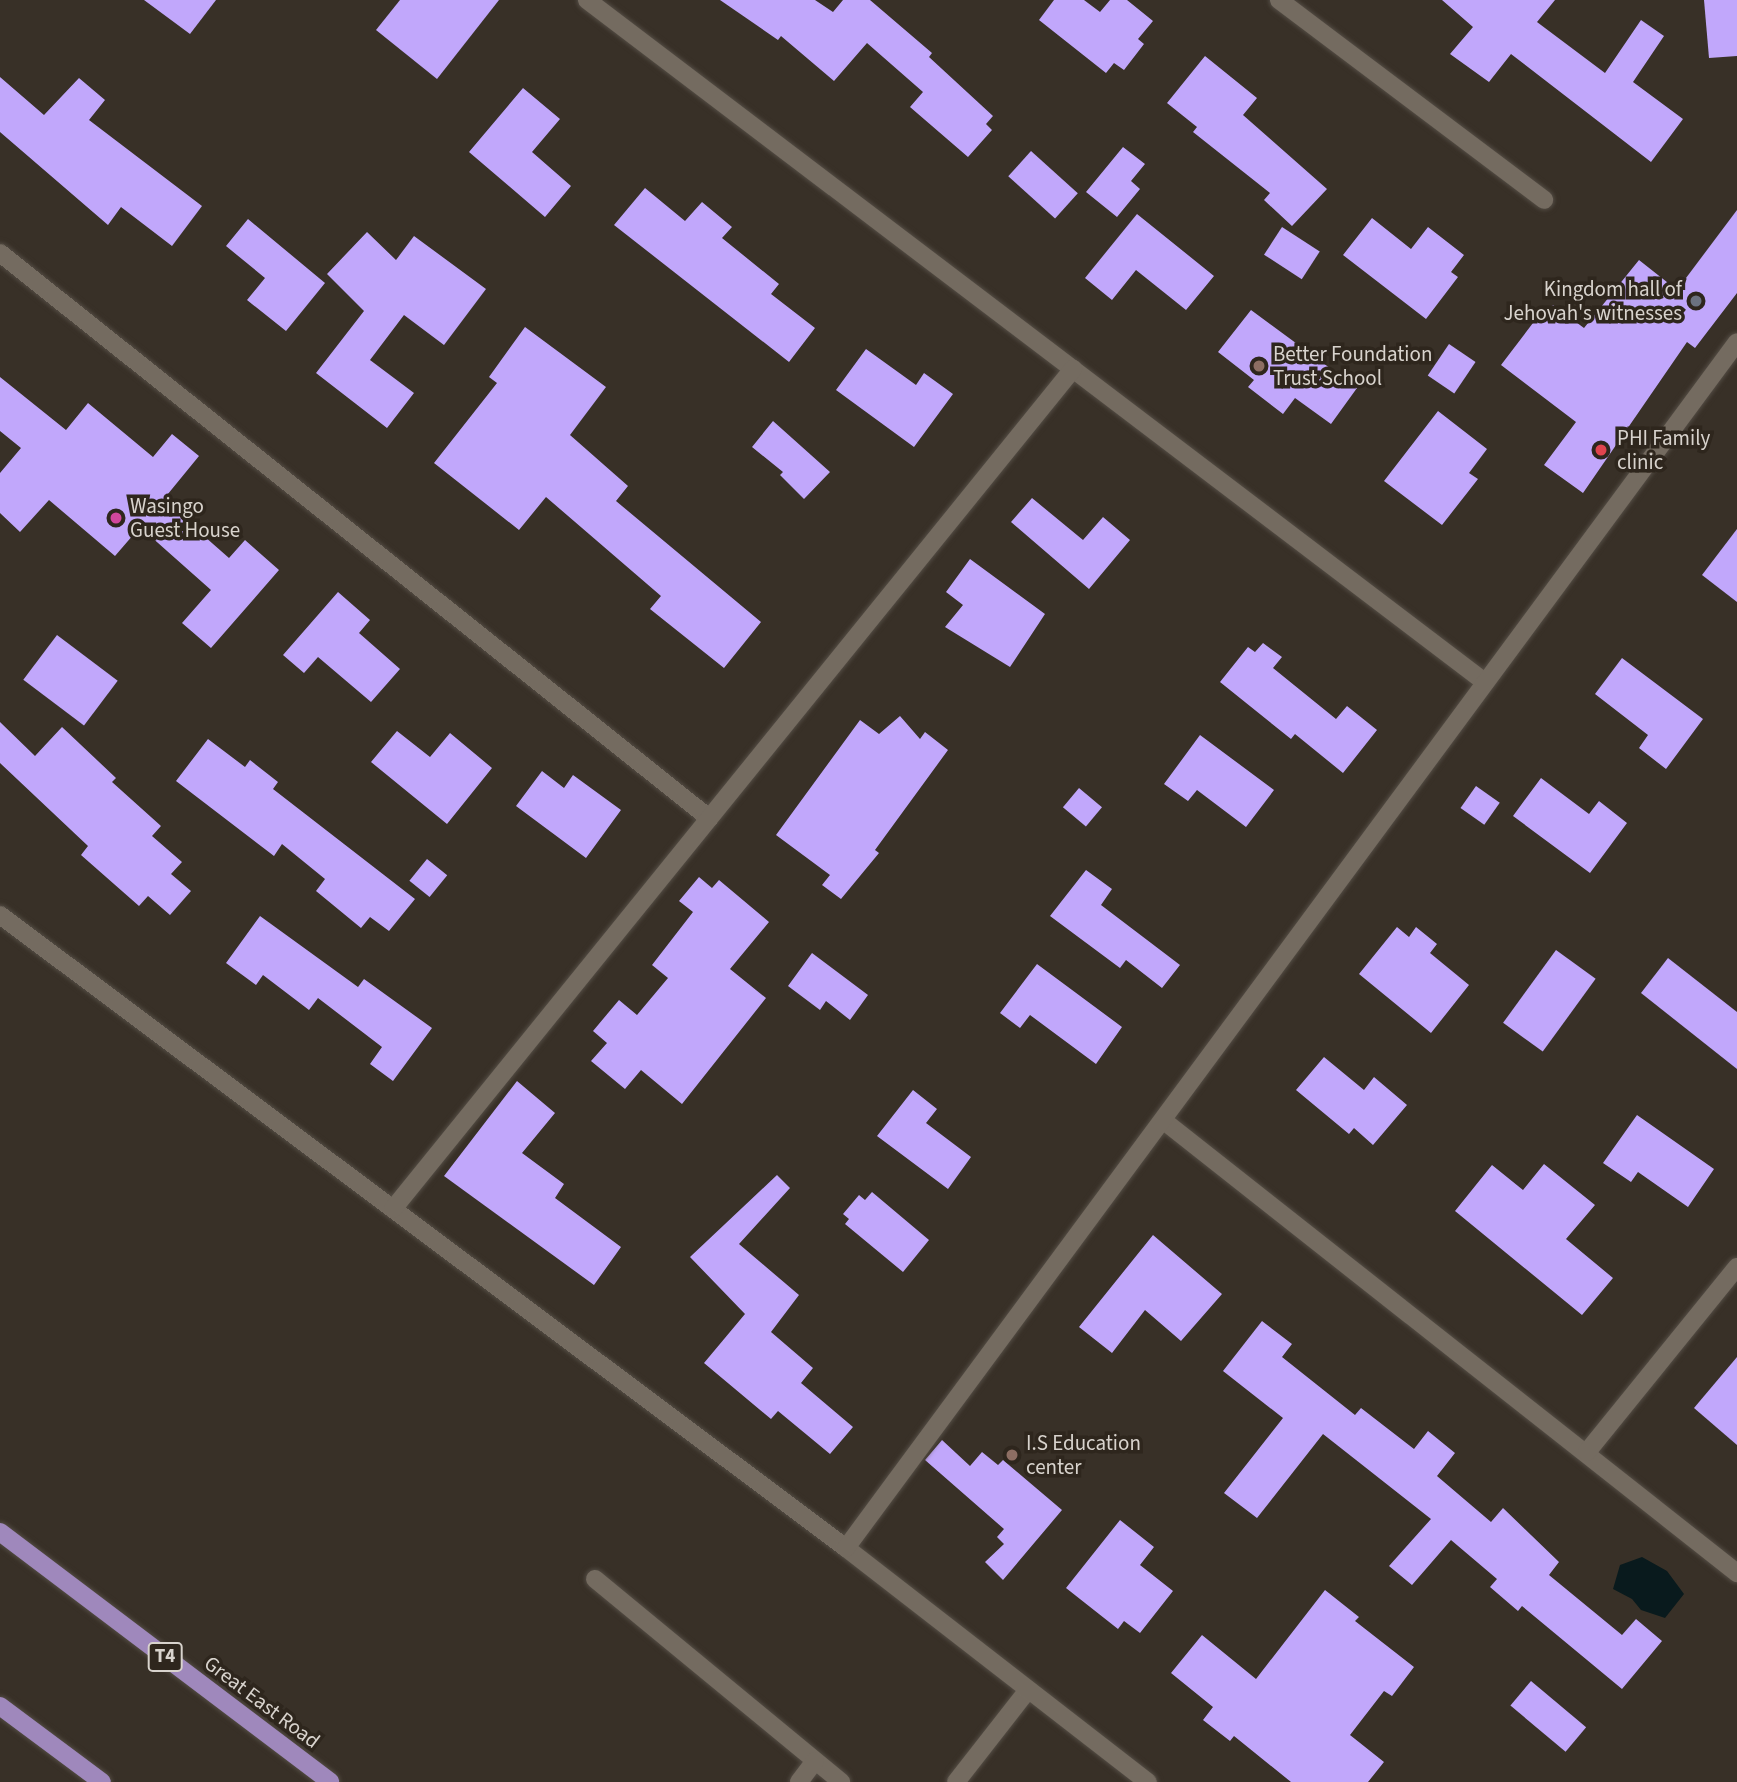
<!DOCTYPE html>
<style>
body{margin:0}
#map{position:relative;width:1737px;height:1782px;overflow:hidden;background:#383027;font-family:"Source Sans 3",sans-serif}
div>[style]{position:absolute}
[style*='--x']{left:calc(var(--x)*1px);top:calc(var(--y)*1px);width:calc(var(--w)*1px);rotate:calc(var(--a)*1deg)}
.water>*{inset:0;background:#091a1d}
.building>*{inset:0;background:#c1a7fb;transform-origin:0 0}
.roads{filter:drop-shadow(0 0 2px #534c44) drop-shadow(0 0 2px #534c44)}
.lane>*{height:18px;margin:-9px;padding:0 9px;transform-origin:9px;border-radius:9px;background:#746b60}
.street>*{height:18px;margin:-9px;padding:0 9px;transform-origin:9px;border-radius:9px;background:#746b60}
.primary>*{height:18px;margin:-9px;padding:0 9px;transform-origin:9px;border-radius:9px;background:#9f88bc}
.dots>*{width:19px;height:19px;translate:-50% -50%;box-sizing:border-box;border:4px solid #2e261d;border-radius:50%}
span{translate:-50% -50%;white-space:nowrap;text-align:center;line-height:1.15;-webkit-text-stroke:7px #2e261d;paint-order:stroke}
.shield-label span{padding:2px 5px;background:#2e261d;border:2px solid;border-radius:5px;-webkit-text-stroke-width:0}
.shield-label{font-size:19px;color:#d8d3cd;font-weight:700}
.poi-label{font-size:21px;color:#d8d3cd}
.right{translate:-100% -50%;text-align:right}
.left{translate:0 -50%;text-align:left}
.street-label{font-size:21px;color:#d8d3cd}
</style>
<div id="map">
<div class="water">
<i style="clip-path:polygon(1642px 1557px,1667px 1571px,1684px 1594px,1665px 1618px,1641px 1610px,1632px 1599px,1613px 1589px,1620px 1565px)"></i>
</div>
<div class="building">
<i style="clip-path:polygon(144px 0,216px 0,190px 34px)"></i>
<i style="clip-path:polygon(400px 0,499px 0,437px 79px,376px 30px)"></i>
<i style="clip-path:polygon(720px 0,815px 0,833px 12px,843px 0,870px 0,932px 53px,929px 57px,993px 116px,986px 124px,992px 130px,968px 157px,910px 107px,923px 92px,867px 43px,834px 81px,781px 36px,778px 40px)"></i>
<i style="clip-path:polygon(1054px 0,1084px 0,1100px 12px,1110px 0,1127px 0,1153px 21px,1138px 39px,1144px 44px,1124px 70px,1114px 63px,1106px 73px,1039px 20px)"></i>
<i style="clip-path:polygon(1442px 0,1555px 0,1537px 22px,1605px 73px,1641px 20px,1664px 36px,1633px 82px,1683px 119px,1651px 162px,1511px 54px,1489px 82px,1450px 54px,1473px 27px)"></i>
<i style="clip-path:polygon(1704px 0,1737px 0,1737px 56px,1709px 58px)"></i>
<i style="clip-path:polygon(1205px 56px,1257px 98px,1243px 115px,1327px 189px,1292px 226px,1264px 200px,1270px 193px,1193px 132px,1197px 127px,1167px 103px)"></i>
<i style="clip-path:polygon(0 77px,44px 115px,79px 78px,105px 100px,89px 120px,202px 206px,172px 246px,121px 207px,108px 225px,0 132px)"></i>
<i style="clip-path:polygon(523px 88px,560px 119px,532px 152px,571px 186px,545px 217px,469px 152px)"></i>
<i style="clip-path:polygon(1123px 147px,1145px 164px,1131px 181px,1140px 189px,1117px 217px,1086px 192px)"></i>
<i style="left:1031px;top:151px;width:63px;height:34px;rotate:42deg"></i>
<i style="clip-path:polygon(645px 188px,685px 221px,702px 202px,732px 227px,722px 238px,779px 284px,771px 294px,815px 328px,789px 362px,614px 225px)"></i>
<i style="clip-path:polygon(1737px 210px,1737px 293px,1695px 348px,1687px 342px,1583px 493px,1544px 465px,1576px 422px,1501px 365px,1536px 319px,1540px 322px,1553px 305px,1584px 328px,1639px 260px,1677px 290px)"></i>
<i style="clip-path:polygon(1137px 214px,1214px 276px,1186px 310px,1136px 270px,1112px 300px,1085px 278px)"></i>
<i style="clip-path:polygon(1372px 218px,1411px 249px,1428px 227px,1464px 255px,1451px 272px,1458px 277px,1426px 319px,1343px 255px)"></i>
<i style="clip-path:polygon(248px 219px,325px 283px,286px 331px,247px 300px,265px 278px,226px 246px)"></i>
<i style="left:1282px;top:227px;width:45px;height:33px;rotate:33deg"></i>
<i style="clip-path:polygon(367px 232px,396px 260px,414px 236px,486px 289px,444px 345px,404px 315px,370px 360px,414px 393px,387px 428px,316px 373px,364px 311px,327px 274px)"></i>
<i style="clip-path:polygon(1251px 310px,1357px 388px,1331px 424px,1295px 398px,1283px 414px,1248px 387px,1254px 380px,1218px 352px)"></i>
<i style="clip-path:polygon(525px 327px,606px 387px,570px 435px,628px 486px,616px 501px,761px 622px,724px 668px,650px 609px,661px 596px,546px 497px,519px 530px,434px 463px,497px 383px,489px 377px)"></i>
<i style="left:1449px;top:344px;width:32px;height:38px;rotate:34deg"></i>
<i style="clip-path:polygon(866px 349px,916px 385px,924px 373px,953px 394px,914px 447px,836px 390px)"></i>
<i style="clip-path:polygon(0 377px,66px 430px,88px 403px,153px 457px,172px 434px,199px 456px,163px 500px,229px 558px,245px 540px,279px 570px,211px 648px,182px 623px,211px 590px,140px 527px,115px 556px,49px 500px,20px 532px,0 513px,0 473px,21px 448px,0 431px)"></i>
<i style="clip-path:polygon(1438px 411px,1487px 449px,1469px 473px,1478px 479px,1442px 525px,1384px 481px)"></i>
<i style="clip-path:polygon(773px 421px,830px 472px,804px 499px,780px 475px,783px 472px,752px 447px)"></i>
<i style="clip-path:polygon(1032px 498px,1083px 540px,1103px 517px,1130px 540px,1089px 589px,1011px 522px)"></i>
<i style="clip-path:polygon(1737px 529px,1737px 602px,1702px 575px)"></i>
<i style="clip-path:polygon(970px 559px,1045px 614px,1010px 667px,945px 627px,963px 605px,946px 592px)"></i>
<i style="clip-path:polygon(338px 592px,370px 620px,359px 633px,400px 669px,371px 702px,318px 657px,304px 673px,283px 655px)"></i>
<i style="left:57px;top:635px;width:76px;height:56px;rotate:37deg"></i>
<i style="clip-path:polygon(1263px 643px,1282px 657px,1273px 668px,1336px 719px,1347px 706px,1377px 730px,1343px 773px,1295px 734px,1291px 739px,1220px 682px,1248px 647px,1255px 652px)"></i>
<i style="clip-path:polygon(1622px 658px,1703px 719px,1666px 769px,1639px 748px,1648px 735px,1595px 694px)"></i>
<i style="clip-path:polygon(900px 716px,920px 739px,925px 732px,948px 750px,875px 850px,879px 853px,841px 899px,822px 885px,830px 875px,776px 835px,860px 720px,879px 734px)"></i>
<i style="clip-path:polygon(0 722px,35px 756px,62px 727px,116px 778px,112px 782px,161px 826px,152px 836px,182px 862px,171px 874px,191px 891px,170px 915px,148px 896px,139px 906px,81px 855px,88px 846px,0 763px)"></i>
<i style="clip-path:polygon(397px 731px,430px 757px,450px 733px,492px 768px,447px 824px,371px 762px)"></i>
<i style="clip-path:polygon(1200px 735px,1274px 790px,1246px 827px,1197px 790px,1188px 801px,1164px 784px)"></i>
<i style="clip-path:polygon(208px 739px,245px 767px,250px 760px,278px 782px,273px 789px,415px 899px,389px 931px,370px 917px,361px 928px,316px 891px,325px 879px,282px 844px,274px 856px,176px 781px)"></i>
<i style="clip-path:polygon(542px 771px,564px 788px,573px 775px,621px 810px,586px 858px,516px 806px)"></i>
<i style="clip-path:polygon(1541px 778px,1589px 814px,1599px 801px,1627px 823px,1590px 873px,1513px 816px)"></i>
<i style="left:1476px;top:786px;width:29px;height:27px;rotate:35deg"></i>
<i style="left:1079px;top:788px;width:30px;height:25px;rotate:40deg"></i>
<i style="left:427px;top:859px;width:26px;height:28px;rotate:39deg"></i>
<i style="clip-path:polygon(1086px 870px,1112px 889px,1101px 905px,1180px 965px,1162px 988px,1126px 960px,1120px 968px,1050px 916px)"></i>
<i style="clip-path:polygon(699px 877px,712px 888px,719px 880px,769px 922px,730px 969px,766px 998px,682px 1104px,641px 1070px,625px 1089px,591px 1061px,607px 1043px,593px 1031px,619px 1000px,637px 1015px,668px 978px,652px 965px,693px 912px,679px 901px)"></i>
<i style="clip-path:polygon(260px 916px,358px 987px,364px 979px,432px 1028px,393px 1081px,370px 1064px,382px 1047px,318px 998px,309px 1010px,263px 975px,256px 985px,226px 963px)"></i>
<i style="clip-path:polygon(1397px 927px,1409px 937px,1416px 927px,1437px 944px,1430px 953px,1469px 985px,1431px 1033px,1359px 974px)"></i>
<i style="left:1556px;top:950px;width:49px;height:90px;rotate:36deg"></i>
<i style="clip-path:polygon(812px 953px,868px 995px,850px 1020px,826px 1001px,820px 1010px,788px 986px)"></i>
<i style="clip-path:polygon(1668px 958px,1737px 1012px,1737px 1069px,1641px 993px)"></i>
<i style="clip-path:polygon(1037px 964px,1122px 1027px,1096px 1064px,1030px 1015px,1020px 1028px,1000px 1013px)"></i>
<i style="clip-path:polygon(1324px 1057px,1364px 1090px,1374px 1077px,1407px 1105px,1373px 1145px,1354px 1128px,1349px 1134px,1296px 1090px)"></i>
<i style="clip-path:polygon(517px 1081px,555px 1113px,522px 1153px,564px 1184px,555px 1198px,621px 1247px,594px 1285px,444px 1176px)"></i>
<i style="clip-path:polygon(913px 1090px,937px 1109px,926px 1123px,971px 1157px,948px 1189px,877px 1136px)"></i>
<i style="clip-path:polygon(1637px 1115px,1714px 1169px,1688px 1207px,1638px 1172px,1631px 1182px,1603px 1163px)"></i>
<i style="clip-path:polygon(1544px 1164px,1595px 1205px,1566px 1239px,1613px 1278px,1582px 1315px,1455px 1211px,1492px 1165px,1523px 1190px)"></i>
<i style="clip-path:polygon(777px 1175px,790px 1188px,739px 1244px,799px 1295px,771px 1332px,813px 1368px,801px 1383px,853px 1427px,830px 1454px,778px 1411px,771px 1419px,704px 1363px,745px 1314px,690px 1257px)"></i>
<i style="clip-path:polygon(872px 1192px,929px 1240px,903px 1272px,845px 1224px,849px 1219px,843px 1214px,859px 1195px,865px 1200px)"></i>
<i style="clip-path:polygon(1153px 1235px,1222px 1294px,1181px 1341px,1145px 1310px,1112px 1353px,1079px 1327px)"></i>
<i style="clip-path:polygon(1262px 1321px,1292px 1344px,1282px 1357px,1355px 1415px,1361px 1408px,1414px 1449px,1428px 1431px,1455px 1453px,1437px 1476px,1491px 1522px,1503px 1508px,1559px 1562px,1549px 1575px,1622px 1635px,1636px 1619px,1662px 1641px,1622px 1689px,1522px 1606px,1518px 1611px,1490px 1587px,1497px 1579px,1451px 1540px,1412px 1585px,1389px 1566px,1431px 1519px,1323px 1434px,1257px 1518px,1224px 1493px,1283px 1418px,1223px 1371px)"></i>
<i style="clip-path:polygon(1737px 1357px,1737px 1445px,1694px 1408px)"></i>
<i style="clip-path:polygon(942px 1440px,970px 1466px,982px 1452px,998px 1465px,1003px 1460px,1062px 1510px,1003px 1580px,985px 1562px,1004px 1544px,997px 1537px,1004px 1529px,925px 1460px)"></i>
<i style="clip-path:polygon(1120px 1520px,1154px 1547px,1140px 1565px,1173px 1591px,1140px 1633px,1124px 1621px,1118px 1629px,1066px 1588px)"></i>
<i style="clip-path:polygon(1325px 1590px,1359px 1617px,1355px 1621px,1414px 1667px,1392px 1696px,1384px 1691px,1350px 1735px,1384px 1762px,1368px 1782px,1291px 1782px,1234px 1736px,1230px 1741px,1203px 1720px,1213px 1707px,1171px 1673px,1202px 1635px,1256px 1679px)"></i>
<i style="left:1531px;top:1681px;width:72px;height:32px;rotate:40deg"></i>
</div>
<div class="roads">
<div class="lane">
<i style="--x:595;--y:1579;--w:319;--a:39.5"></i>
<i style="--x:799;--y:1782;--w:26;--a:-53"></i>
<i style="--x:956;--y:1782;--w:117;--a:-52"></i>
</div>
<div class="street">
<i style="--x:587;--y:0;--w:1128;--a:37.22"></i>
<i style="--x:1279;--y:0;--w:332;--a:37"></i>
<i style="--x:0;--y:253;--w:907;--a:38.55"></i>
<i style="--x:0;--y:915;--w:1057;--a:36.8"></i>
<i style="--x:846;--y:1548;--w:382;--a:37.8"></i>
<i style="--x:1164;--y:1121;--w:730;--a:38.27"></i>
<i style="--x:393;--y:1209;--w:1081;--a:-51.01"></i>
<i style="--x:1587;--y:1452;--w:238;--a:-51"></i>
<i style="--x:846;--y:1548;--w:1499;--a:-53.54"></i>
</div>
<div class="primary">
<i style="--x:0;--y:1532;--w:414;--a:37.1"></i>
<i style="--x:0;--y:1706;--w:127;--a:36.7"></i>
</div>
</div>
<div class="dots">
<i style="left:1696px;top:301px;background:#6b7280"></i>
<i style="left:1259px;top:366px;background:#8d6e63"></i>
<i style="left:1601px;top:450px;background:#e0444e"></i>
<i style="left:116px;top:518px;background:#d1479c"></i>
<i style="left:1012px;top:1455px;background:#8d6e63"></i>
</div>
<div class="shield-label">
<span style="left:165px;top:1657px">T4</span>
</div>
<div class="poi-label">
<span class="right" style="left:1682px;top:301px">Kingdom hall of<br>Jehovah's witnesses</span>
<span class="left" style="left:1273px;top:366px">Better Foundation<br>Trust School</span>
<span class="left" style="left:1617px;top:450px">PHI Family<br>clinic</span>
<span class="left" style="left:130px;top:518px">Wasingo<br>Guest House</span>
<span class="left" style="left:1026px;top:1455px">I.S Education<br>center</span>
</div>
<div class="street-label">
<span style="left:262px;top:1702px;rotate:37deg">Great East Road</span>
</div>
</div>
